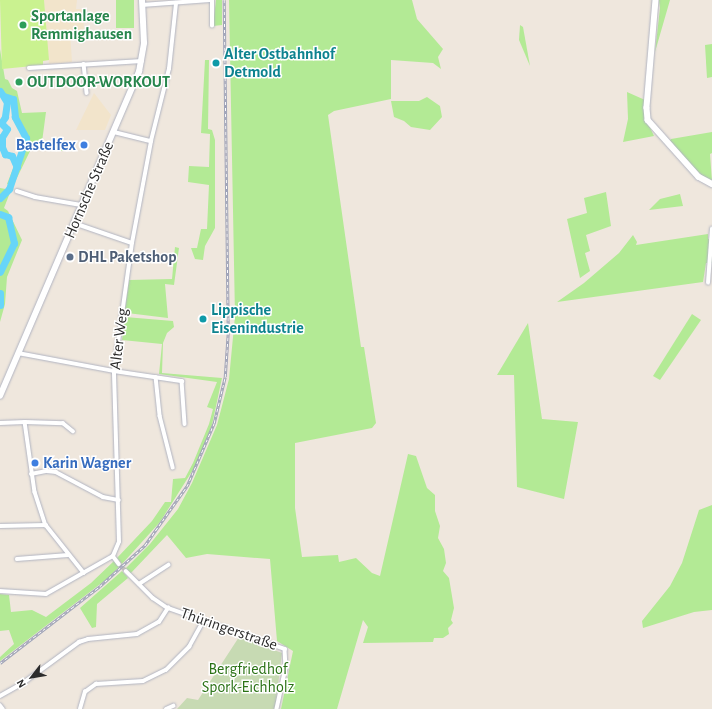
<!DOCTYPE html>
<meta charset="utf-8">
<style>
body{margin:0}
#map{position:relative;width:712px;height:709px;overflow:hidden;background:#efe7dd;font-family:"Alegreya Sans",sans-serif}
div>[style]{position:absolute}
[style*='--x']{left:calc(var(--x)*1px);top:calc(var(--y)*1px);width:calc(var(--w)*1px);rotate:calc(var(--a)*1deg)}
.education>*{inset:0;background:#f2e4cb}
.green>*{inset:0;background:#b3ea95;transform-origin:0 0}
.cemetery>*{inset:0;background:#c7dab3}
.pitch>*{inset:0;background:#caf290}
.river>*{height:7px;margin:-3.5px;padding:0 3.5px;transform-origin:3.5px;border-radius:3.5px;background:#67d5f9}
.street-tunnel>*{height:3.5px;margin-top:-1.75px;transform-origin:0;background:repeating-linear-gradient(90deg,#c8c2ba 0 3.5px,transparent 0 5.5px)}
.roads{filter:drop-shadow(0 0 1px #b1b4c1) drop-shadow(0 0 1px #b1b4c1)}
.street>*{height:3.5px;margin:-1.75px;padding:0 1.75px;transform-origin:1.75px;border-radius:1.75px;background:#fff}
.secondary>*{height:5.5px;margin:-2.75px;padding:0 2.75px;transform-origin:2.75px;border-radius:2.75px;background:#fff}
.rail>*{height:2.5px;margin-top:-1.25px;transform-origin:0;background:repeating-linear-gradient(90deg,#fff 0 3px,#9fa3b8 0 6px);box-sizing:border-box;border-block:1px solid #9fa3b8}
.dots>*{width:11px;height:11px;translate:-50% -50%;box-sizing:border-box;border:2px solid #fff;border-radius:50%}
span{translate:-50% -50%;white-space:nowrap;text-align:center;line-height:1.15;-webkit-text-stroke:3px #fff;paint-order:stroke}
.leisure-label{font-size:16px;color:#27864d;font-weight:700}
.left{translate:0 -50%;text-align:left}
.culture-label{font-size:16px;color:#0d838f;font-weight:700}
.shop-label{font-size:16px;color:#366cbe;font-weight:700}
.right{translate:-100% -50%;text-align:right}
.street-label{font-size:16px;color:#2c2c2c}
.service-label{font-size:16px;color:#4e5e75;font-weight:700}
.park-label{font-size:16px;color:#297114}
.north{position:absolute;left:12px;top:657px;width:40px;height:40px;-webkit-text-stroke:3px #fff;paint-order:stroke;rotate:239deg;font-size:11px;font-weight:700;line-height:16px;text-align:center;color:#2c2c2c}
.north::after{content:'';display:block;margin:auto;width:14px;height:18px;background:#2c2c2c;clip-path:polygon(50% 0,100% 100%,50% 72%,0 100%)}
</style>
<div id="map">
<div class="education">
<i style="clip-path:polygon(44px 0,77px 0,76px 9px,83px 9px,84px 31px,70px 32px,72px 62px,49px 64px)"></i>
<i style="clip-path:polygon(94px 93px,111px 115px,105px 130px,76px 130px)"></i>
</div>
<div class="green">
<i style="left:116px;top:0;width:18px;height:28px"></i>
<i style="clip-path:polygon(216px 0,222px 0,222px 25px,213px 26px)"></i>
<i style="clip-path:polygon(229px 0,412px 0,417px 19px,443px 49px,438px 57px,441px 69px,433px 63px,391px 60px,391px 99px,334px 111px,328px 115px,361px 347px,364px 347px,376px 423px,372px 428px,295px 443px,295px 508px,302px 557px,338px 555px,339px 562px,356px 558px,372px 573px,380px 576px,408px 454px,416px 456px,427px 488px,435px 495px,435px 511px,440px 526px,438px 538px,444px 549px,446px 563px,443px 571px,449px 578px,454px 608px,451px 620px,453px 623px,448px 628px,449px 634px,443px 638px,434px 638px,433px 642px,363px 643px,368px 627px,363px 620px,337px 709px,281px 709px,293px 651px,277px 641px,270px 559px,207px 554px,186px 558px,167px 535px,130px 574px,126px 568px,150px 544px,178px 509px,192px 483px,217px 425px,229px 379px,235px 316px)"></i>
<i style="clip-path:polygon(659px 0,670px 0,655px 52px,660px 8px)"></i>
<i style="clip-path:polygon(520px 25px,523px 27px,530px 66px,519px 40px)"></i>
<i style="clip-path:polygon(712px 44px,712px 77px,707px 78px,705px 45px)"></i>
<i style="clip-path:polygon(0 49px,5px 79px,8px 80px,12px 88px,17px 91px,22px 113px,46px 112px,42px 142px,67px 142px,64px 151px,31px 149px,13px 186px,7px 184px,24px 140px,15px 114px,13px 99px,0 96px)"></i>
<i style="clip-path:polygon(205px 60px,209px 60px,208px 129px,212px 130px,215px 140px,215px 228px,205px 246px,203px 260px,195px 259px,191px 248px,197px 248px,201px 229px,207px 229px,209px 185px,188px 182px,189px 166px,209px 167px,210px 134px,201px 133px)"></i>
<i style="clip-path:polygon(627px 92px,645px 100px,645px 117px,654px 136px,623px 142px,628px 119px)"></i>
<i style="clip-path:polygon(427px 97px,440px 106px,442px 117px,430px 130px,411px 127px,404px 121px,394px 117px,391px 101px,419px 101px)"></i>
<i style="clip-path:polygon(712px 132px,712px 153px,710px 154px,712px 181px,702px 176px,669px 142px,671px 139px)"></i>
<i style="clip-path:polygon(0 188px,11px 190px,4px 208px,8px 211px,22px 240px,7px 277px,5px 304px,0 322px)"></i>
<i style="clip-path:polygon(606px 192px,611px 226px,586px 235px,590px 251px,585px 253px,590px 271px,580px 278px,567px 219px,587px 213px,584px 198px)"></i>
<i style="clip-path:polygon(680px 194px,683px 206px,649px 210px,660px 199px)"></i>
<i style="clip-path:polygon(708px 234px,708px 239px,712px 239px,712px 282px,712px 263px,706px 263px,703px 282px,557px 302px,584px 283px,619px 253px,633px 235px,637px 242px,636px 245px)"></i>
<i style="clip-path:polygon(175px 247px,179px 248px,174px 285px,165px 284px,168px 318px,127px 313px,125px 310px,129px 280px,172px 279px)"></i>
<i style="clip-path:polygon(692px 314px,701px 320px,660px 380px,653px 376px)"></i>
<i style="clip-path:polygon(125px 317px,173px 321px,174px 327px,167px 333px,163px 343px,162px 373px,222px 378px,212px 425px,196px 465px,160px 522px,122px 564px,117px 558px,152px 521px,165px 502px,171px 502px,173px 479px,185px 478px,193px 463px,209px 424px,213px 409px,207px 407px,217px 382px,159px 374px,162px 344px,122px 340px)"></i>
<i style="clip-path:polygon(528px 323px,542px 419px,578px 422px,564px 499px,517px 487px,514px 375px,497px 375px)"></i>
<i style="clip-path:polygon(712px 505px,712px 610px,694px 612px,643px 628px,642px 621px,670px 586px,682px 563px,699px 510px)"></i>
<i style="clip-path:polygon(114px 561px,119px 567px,108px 578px,0 661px,0 657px,14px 644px,9px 630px,0 631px,0 594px,9px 595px,11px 612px,32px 610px,46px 617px,91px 583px)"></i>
<i style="clip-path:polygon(122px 571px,128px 578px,97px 604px,96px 627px,92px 628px,80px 608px)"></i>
</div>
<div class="cemetery">
<i style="clip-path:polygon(239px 637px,282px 653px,275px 709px,177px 709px,187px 698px,198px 700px)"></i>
</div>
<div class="pitch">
<i style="clip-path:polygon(0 0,44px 0,49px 60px,43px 61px,43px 65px,2px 69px)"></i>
</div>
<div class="river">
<i style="--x:0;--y:91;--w:13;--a:58"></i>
<i style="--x:7;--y:102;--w:15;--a:98"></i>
<i style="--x:5;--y:117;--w:7;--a:124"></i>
<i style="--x:1;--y:123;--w:8;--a:45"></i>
<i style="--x:7;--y:129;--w:9;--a:122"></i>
<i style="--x:2;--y:137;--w:10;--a:90"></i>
<i style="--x:2;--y:147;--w:8;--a:67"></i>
<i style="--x:5;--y:154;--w:7;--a:16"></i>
<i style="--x:12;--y:156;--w:12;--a:66"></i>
<i style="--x:0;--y:198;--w:13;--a:-45"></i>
<i style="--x:9;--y:189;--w:54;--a:-71.6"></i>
<i style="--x:26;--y:138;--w:24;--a:-118"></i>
<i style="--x:15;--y:117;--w:18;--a:-96"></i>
<i style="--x:13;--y:99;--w:9;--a:-162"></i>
<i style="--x:0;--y:214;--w:9;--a:21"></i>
<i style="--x:8;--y:217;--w:27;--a:77"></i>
<i style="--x:14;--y:243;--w:32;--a:116"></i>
<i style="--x:0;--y:293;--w:12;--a:90"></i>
</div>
<div class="street-tunnel">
<i style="--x:119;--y:564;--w:10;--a:45"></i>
</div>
<div class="roads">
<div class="street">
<i style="--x:142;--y:5;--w:68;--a:-4.2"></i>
<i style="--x:212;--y:26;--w:26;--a:-90"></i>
<i style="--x:84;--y:64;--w:29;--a:84"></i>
<i style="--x:29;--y:68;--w:113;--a:-3.5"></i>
<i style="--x:114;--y:132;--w:38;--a:14"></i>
<i style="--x:17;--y:191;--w:19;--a:18"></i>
<i style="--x:35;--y:197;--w:48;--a:9.7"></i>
<i style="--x:74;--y:223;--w:61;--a:19"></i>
<i style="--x:708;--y:283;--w:54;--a:-85.8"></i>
<i style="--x:18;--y:353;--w:98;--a:10.6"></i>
<i style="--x:114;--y:371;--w:69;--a:8.4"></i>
<i style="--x:182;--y:381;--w:43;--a:86"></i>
<i style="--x:156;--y:377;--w:39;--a:84"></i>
<i style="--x:160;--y:416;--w:53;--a:75.7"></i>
<i style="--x:25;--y:422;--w:38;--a:2"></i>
<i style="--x:63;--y:423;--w:13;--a:39"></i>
<i style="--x:0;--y:423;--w:25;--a:-2"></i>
<i style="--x:25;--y:422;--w:71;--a:81.9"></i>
<i style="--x:35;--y:492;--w:35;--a:72"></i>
<i style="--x:46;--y:525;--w:61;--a:51.6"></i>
<i style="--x:31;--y:474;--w:16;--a:-11"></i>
<i style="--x:47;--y:471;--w:9;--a:6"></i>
<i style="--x:56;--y:472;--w:53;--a:28"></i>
<i style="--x:103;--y:497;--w:16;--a:11"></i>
<i style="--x:0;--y:526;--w:46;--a:-1.2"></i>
<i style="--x:113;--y:556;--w:10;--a:53"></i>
<i style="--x:17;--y:559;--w:51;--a:-4.5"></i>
<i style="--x:126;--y:571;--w:38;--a:45"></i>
<i style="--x:153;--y:598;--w:18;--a:34"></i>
<i style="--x:168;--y:608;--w:124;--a:19.3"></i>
<i style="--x:285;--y:649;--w:19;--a:87"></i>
<i style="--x:286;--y:668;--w:42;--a:102.4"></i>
<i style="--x:139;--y:584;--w:35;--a:-33"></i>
<i style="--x:0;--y:591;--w:46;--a:3.7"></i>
<i style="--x:46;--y:594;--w:77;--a:-29.6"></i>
<i style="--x:113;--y:556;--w:15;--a:-67"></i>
<i style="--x:119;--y:542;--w:171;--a:-91.7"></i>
<i style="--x:114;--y:371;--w:129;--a:-82"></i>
<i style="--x:132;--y:243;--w:104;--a:-79.4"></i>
<i style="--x:151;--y:141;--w:74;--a:-76"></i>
<i style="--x:169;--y:69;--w:66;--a:-83.9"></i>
<i style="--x:0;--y:696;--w:25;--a:-29"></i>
<i style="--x:22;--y:684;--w:71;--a:-36.4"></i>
<i style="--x:79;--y:642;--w:9;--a:-18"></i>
<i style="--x:88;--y:639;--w:49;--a:-5.8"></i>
<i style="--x:137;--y:634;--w:25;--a:-29"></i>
<i style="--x:159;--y:622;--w:17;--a:-57"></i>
<i style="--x:0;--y:705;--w:5;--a:53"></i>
<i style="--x:80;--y:709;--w:18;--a:-74"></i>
<i style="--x:85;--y:692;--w:14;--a:-36"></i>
<i style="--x:96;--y:684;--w:47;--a:-3.7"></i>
<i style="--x:143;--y:681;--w:25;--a:-26"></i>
<i style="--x:166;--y:670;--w:33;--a:-45"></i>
<i style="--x:189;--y:647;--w:29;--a:-61"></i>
<i style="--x:166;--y:709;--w:8;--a:-23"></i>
</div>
<div class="secondary">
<i style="--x:656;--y:0;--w:108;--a:94.8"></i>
<i style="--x:647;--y:108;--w:12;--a:85"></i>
<i style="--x:648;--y:120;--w:76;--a:48.2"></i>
<i style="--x:699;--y:177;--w:15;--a:28"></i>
<i style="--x:0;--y:396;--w:353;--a:-66.8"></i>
<i style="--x:139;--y:72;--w:29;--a:-80"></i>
<i style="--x:144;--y:43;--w:43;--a:-92.7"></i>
</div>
</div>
<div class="rail">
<i style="--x:0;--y:663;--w:126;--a:-37.6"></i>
<i style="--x:100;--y:586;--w:61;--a:-42.3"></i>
<i style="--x:145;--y:545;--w:72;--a:-54.6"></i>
<i style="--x:187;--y:486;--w:69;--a:-66.8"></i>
<i style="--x:214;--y:423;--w:47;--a:-76.6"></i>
<i style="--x:225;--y:377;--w:44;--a:-86.1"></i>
<i style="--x:228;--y:333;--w:333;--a:-90.7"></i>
</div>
<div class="dots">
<i style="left:23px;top:25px;background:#2e9e5b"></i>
<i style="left:216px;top:63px;background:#0f9aa8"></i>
<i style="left:19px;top:82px;background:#2e9e5b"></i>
<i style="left:84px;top:145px;background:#3f7fe0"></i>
<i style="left:70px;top:257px;background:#5c6f8a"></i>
<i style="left:203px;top:319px;background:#0f9aa8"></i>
<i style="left:35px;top:463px;background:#3f7fe0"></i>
</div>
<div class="leisure-label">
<span class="left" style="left:31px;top:25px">Sportanlage<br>Remmighausen</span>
<span class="left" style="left:27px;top:82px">OUTDOOR-WORKOUT</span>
</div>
<div class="culture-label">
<span class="left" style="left:224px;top:63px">Alter Ostbahnhof<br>Detmold</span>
<span class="left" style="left:211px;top:319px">Lippische<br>Eisenindustrie</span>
</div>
<div class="shop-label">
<span class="right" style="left:76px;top:145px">Bastelfex</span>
<span class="left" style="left:43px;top:463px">Karin Wagner</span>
</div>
<div class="street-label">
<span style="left:89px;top:190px;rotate:-67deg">Hornsche Straße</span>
<span style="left:119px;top:339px;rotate:-83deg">Alter Weg</span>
<span style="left:229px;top:629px;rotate:19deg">Thüringerstraße</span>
</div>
<div class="service-label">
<span class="left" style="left:78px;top:257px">DHL Paketshop</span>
</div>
<div class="park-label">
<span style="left:248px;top:678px">Bergfriedhof<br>Spork-Eichholz</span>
</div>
<div class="north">N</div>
</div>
